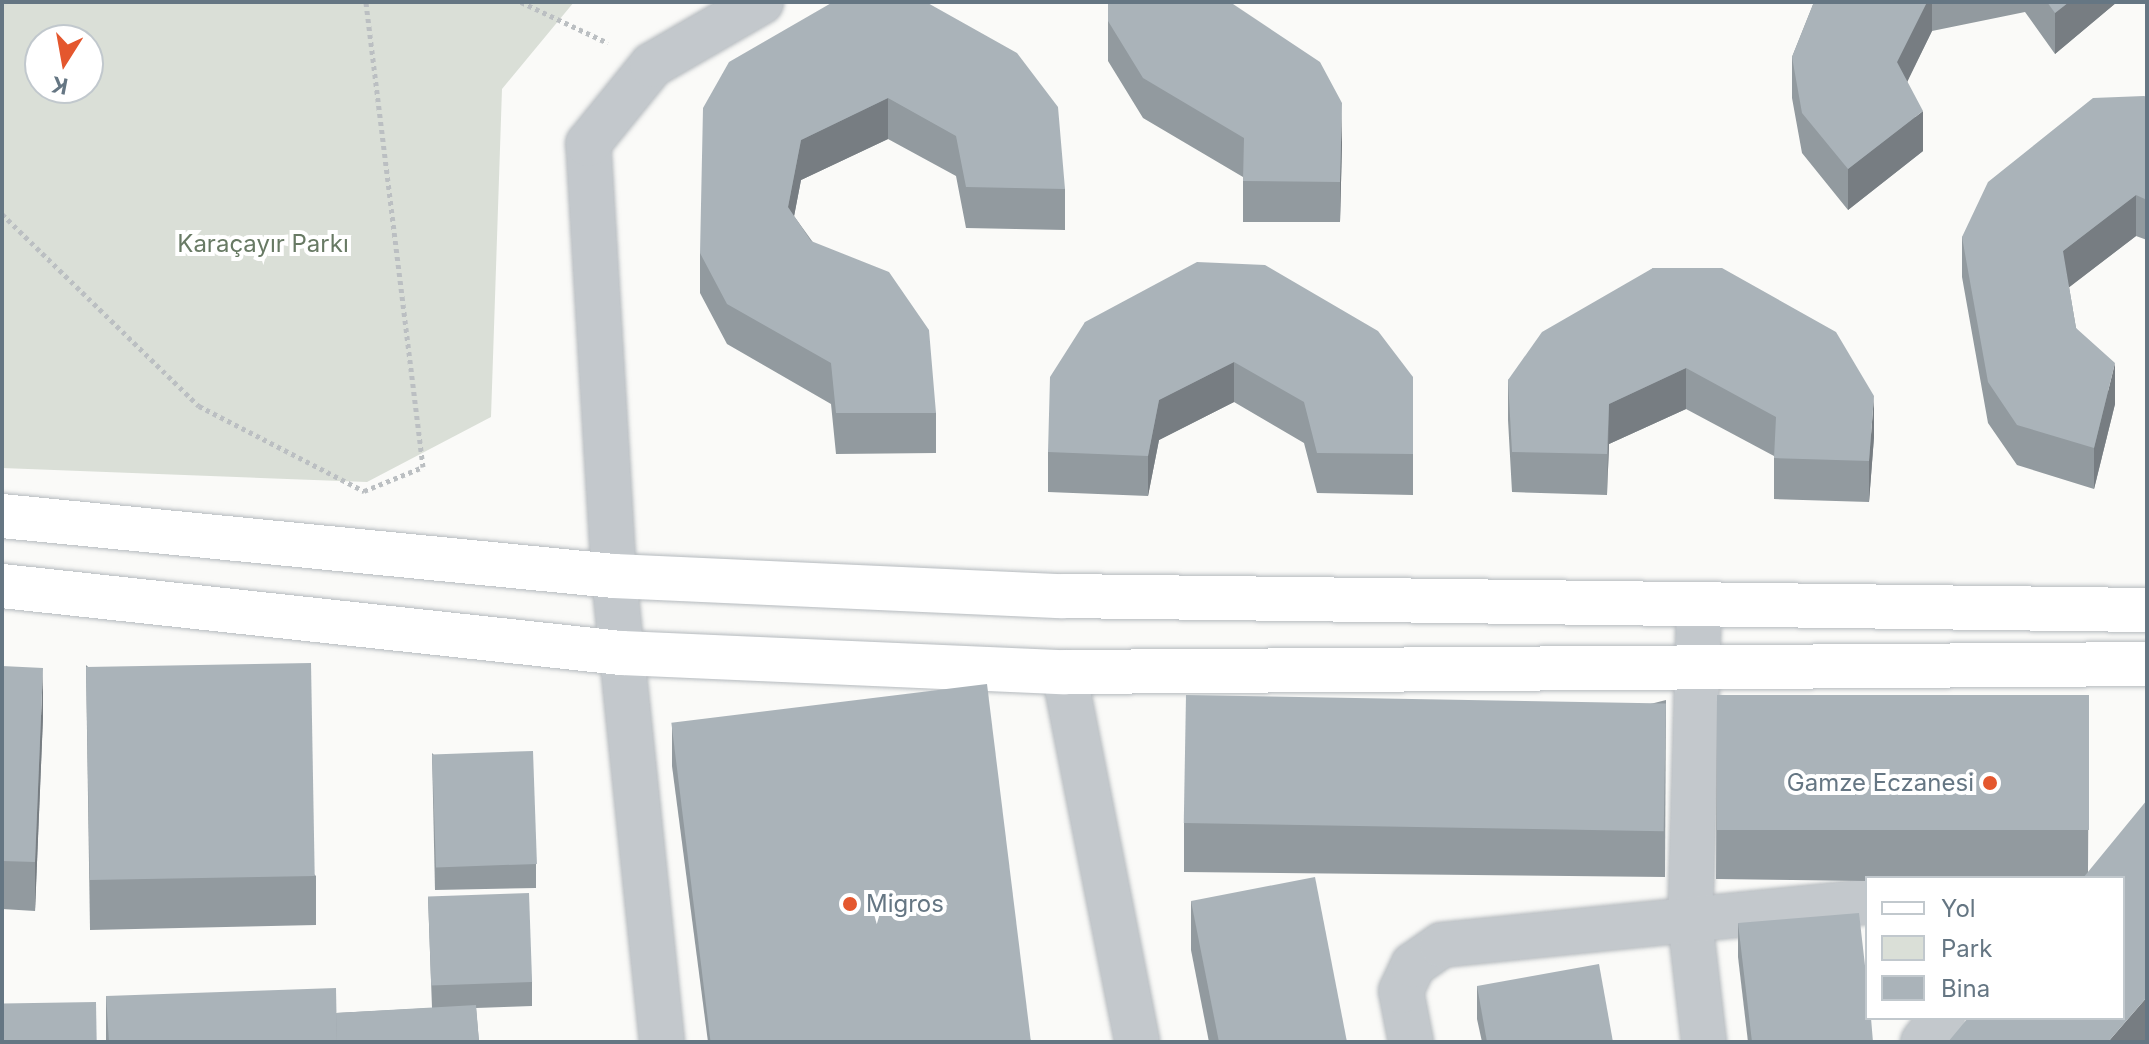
<!DOCTYPE html>
<meta charset="utf-8">
<style>
body{margin:0}
#map{position:relative;width:2149px;height:1044px;overflow:hidden;background:#fafaf8;font-family:Inter,sans-serif}
div>[style]{position:absolute}
[style*='--x']{left:calc(var(--x)*1px);top:calc(var(--y)*1px);width:calc(var(--w)*1px);rotate:calc(var(--a)*1deg)}
.green>*{inset:0;background:#dadfd7}
.path>*{height:5px;margin-top:-2.5px;transform-origin:0;background:repeating-linear-gradient(90deg,#bbbfc2 0 4px,transparent 0 8px)}
.roads{filter:drop-shadow(0 0 2px #b5babe) drop-shadow(0 0 2px #b5babe)}
.minor>*{height:44px;margin:-22px;padding:0 22px;transform-origin:22px;border-radius:22px;background:#c3c8cc}
.major>*{height:44px;margin:-22px;padding:0 22px;transform-origin:22px;border-radius:22px;background:#fff}
.wall>*{inset:0;background:#929a9f}
.shaded-wall>*{inset:0;background:#777d82}
.building>*{inset:0;background:#aab3b9;transform-origin:0 0}
.dots>*{width:22px;height:22px;translate:-50% -50%;box-sizing:border-box;border:4px solid #fff;border-radius:50%}
span{translate:-50% -50%;white-space:nowrap;text-align:center;line-height:1.15;-webkit-text-stroke:8px #fff;paint-order:stroke}
.park-label{font-size:24px;color:#687a64}
.poi-label{font-size:24px;color:#657683}
.right{translate:-100% -50%;text-align:right}
.left{translate:0 -50%;text-align:left}
.frame{position:absolute;inset:0;border:4px solid #657683;pointer-events:none}
.legend{position:absolute;left:1865px;top:876px;width:260px;height:144px;box-sizing:border-box;background:#fff;border:2px solid #c1c8cd;margin:0;padding:10px 14px;list-style:none;font-size:24px;color:#657683}
.legend li{display:flex;align-items:center;gap:16px;height:40px}
.legend b{width:40px;border:2px solid #c1c8cd}
.north{position:absolute;left:24px;top:24px;width:80px;height:80px;box-sizing:border-box;background:#fff;border:2px solid #c1c8cd;border-radius:50%;rotate:191deg;font-size:22px;font-weight:700;line-height:32px;text-align:center;color:#657683}
.north::after{content:'';display:block;margin:auto;width:28px;height:36px;background:#e4572e;clip-path:polygon(50% 0,100% 100%,50% 72%,0 100%)}
</style>
<div id="map">
<div class="green">
<i style="clip-path:polygon(evenodd,2px 2px,574px 2px,502px 89px,491px 417px,367px 482px,2px 468px,2px 2px,40px 40px,88px 40px,88px 88px,40px 88px,40px 40px)"></i>
</div>
<div class="path">
<i style="--x:521;--y:2;--w:96;--a:25.2"></i>
<i style="--x:2;--y:214;--w:275;--a:44.3"></i>
<i style="--x:199;--y:406;--w:186;--a:27.3"></i>
<i style="--x:364;--y:491;--w:64;--a:-22.1"></i>
<i style="--x:423;--y:467;--w:468;--a:-97"></i>
</div>
<div class="roads">
<div class="minor">
<i style="--x:1699;--y:605;--w:316;--a:91.6"></i>
<i style="--x:1690;--y:921;--w:122;--a:83.4"></i>
<i style="--x:1064;--y:672;--w:377;--a:78.8"></i>
<i style="--x:662;--y:1042;--w:468;--a:-95.9"></i>
<i style="--x:614;--y:576;--w:433;--a:-93.4"></i>
<i style="--x:588;--y:144;--w:102;--a:-51"></i>
<i style="--x:652;--y:65;--w:126;--a:-30"></i>
<i style="--x:1411;--y:1042;--w:52;--a:-101.1"></i>
<i style="--x:1401;--y:991;--w:29;--a:-65"></i>
<i style="--x:1413;--y:965;--w:35;--a:-35"></i>
<i style="--x:1442;--y:945;--w:427;--a:-5.8"></i>
<i style="--x:1923;--y:1042;--w:31;--a:-52"></i>
</div>
<div class="major">
<i style="--x:2;--y:516;--w:615;--a:5.6"></i>
<i style="--x:614;--y:576;--w:448;--a:2.6"></i>
<i style="--x:1062;--y:596;--w:1085;--a:0.74"></i>
<i style="--x:2;--y:586;--w:623;--a:6.18"></i>
<i style="--x:621;--y:653;--w:443;--a:2.5"></i>
<i style="--x:1064;--y:672;--w:1083;--a:-0.42"></i>
</div>
</div>
<div class="wall">
<i style="clip-path:polygon(833px 2px,1065px 189px,1065px 230px,966px 228px,956px 176px,888px 139px,801px 180px,794px 216px,936px 413px,936px 453px,836px 454px,831px 404px,727px 344px,700px 293px,700px 253px)"></i>
<i style="clip-path:polygon(1108px 2px,1342px 144px,1340px 222px,1243px 222px,1243px 177px,1143px 118px,1108px 61px)"></i>
<i style="clip-path:polygon(1814px 2px,2117px 2px,2055px 54px,2025px 12px,1932px 31px,1907px 81px,1923px 151px,1848px 210px,1802px 153px,1792px 98px,1792px 57px)"></i>
<i style="clip-path:polygon(2147px 97px,2147px 240px,2136px 236px,2069px 287px,2076px 328px,2115px 404px,2094px 489px,2017px 465px,1988px 423px,1962px 277px,1962px 237px)"></i>
<i style="clip-path:polygon(1653px 268px,1874px 437px,1869px 502px,1774px 499px,1774px 456px,1686px 409px,1609px 444px,1607px 495px,1512px 492px,1508px 420px,1508px 380px)"></i>
<i style="clip-path:polygon(1085px 322px,1413px 377px,1413px 495px,1317px 493px,1304px 443px,1234px 402px,1159px 440px,1148px 496px,1048px 492px,1048px 452px)"></i>
<i style="clip-path:polygon(86px 665px,316px 876px,316px 925px,90px 930px)"></i>
<i style="clip-path:polygon(2px 666px,43px 717px,35px 911px,2px 909px)"></i>
<i style="clip-path:polygon(1717px 695px,2089px 698px,2088px 872px,2123px 878px,1867px 878px,1867px 881px,1716px 879px)"></i>
<i style="clip-path:polygon(1666px 700px,1665px 877px,1184px 872px,1184px 823px)"></i>
<i style="clip-path:polygon(672px 725px,1033px 1042px,708px 1042px,672px 766px)"></i>
<i style="clip-path:polygon(432px 753px,536px 864px,536px 888px,435px 890px)"></i>
<i style="clip-path:polygon(428px 897px,532px 982px,532px 1006px,476px 1008px,479px 1042px,106px 1042px,106px 996px,336px 1013px,432px 1008px)"></i>
<i style="clip-path:polygon(1191px 901px,1347px 1042px,1209px 1042px,1191px 950px)"></i>
<i style="clip-path:polygon(1738px 923px,1873px 1042px,1748px 1042px,1738px 957px)"></i>
<i style="clip-path:polygon(1477px 986px,1613px 1042px,1482px 1042px,1477px 1019px)"></i>
</div>
<div class="shaded-wall">
<i style="clip-path:polygon(1927px 2px,1932px 2px,1932px 31px,1897px 103px,1897px 62px)"></i>
<i style="clip-path:polygon(2069px 2px,2117px 2px,2055px 54px,2055px 13px)"></i>
<i style="clip-path:polygon(888px 98px,888px 139px,801px 180px,788px 248px,788px 207px,801px 140px)"></i>
<i style="clip-path:polygon(1342px 103px,1342px 144px,1340px 222px,1340px 182px)"></i>
<i style="clip-path:polygon(1923px 111px,1923px 151px,1848px 210px,1848px 169px)"></i>
<i style="clip-path:polygon(2136px 195px,2136px 236px,2063px 292px,2063px 251px)"></i>
<i style="clip-path:polygon(1234px 362px,1234px 402px,1159px 440px,1148px 496px,1148px 456px,1159px 400px)"></i>
<i style="clip-path:polygon(2115px 363px,2115px 404px,2094px 489px,2094px 448px)"></i>
<i style="clip-path:polygon(1686px 368px,1686px 409px,1609px 444px,1607px 495px,1609px 404px)"></i>
<i style="clip-path:polygon(1874px 396px,1874px 437px,1869px 502px,1869px 461px)"></i>
<i style="clip-path:polygon(43px 668px,43px 717px,35px 911px,35px 862px)"></i>
<i style="clip-path:polygon(2147px 997px,2147px 1042px,2108px 1042px)"></i>
</div>
<div class="building">
<i style="clip-path:polygon(833px 2px,926px 2px,1017px 53px,1058px 107px,1065px 189px,966px 187px,956px 136px,888px 98px,801px 140px,788px 207px,811px 241px,889px 272px,929px 330px,936px 413px,836px 413px,831px 363px,727px 304px,700px 253px,703px 108px,729px 62px)"></i>
<i style="clip-path:polygon(1108px 2px,1230px 2px,1320px 62px,1342px 103px,1340px 182px,1243px 181px,1244px 138px,1143px 78px,1108px 21px)"></i>
<i style="clip-path:polygon(1814px 2px,1927px 2px,1897px 62px,1923px 111px,1848px 169px,1802px 113px,1792px 57px)"></i>
<i style="clip-path:polygon(2047px 2px,2069px 2px,2055px 13px)"></i>
<i style="clip-path:polygon(2144px 96px,2147px 97px,2147px 200px,2136px 195px,2063px 251px,2076px 328px,2115px 363px,2094px 448px,2017px 425px,1988px 382px,1962px 237px,1988px 182px,2093px 98px)"></i>
<i style="clip-path:polygon(1197px 262px,1265px 265px,1378px 331px,1413px 377px,1413px 454px,1317px 453px,1304px 402px,1234px 362px,1159px 400px,1148px 456px,1048px 452px,1050px 377px,1085px 322px)"></i>
<i style="clip-path:polygon(1653px 268px,1722px 268px,1836px 332px,1874px 396px,1869px 461px,1774px 458px,1776px 417px,1686px 368px,1609px 404px,1607px 454px,1512px 452px,1508px 380px,1542px 332px)"></i>
<i style="left:311px;top:663px;width:213px;height:225px;rotate:89deg"></i>
<i style="clip-path:polygon(2px 666px,43px 668px,35px 862px,2px 861px)"></i>
<i style="left:987px;top:684px;width:361px;height:318px;rotate:83deg"></i>
<i style="left:1186px;top:695px;width:480px;height:128px;rotate:1deg"></i>
<i style="left:1717px;top:695px;width:372px;height:135px"></i>
<i style="left:533px;top:751px;width:113px;height:101px;rotate:88deg"></i>
<i style="clip-path:polygon(2147px 800px,2147px 997px,2108px 1042px,1948px 1042px,1968px 1018px,2123px 1018px,2123px 878px,2083px 878px)"></i>
<i style="clip-path:polygon(1315px 877px,1347px 1042px,1219px 1042px,1191px 901px)"></i>
<i style="left:529px;top:893px;width:89px;height:101px;rotate:88deg"></i>
<i style="clip-path:polygon(1859px 913px,1867px 983px,1867px 1018px,1871px 1018px,1873px 1042px,1752px 1042px,1738px 923px)"></i>
<i style="clip-path:polygon(1599px 964px,1613px 1042px,1487px 1042px,1477px 986px)"></i>
<i style="clip-path:polygon(336px 988px,337px 1042px,109px 1042px,106px 996px)"></i>
<i style="left:96px;top:1002px;width:40px;height:93px;rotate:89deg"></i>
<i style="clip-path:polygon(476px 1005px,479px 1042px,337px 1042px,336px 1013px)"></i>
</div>
<div class="dots">
<i style="left:1990px;top:783px;background:#e4572e"></i>
<i style="left:850px;top:904px;background:#e4572e"></i>
</div>
<div class="park-label">
<span style="left:263px;top:244px">Karaçayır Parkı</span>
</div>
<div class="poi-label">
<span class="right" style="left:1974px;top:783px">Gamze Eczanesi</span>
<span class="left" style="left:866px;top:904px">Migros</span>
</div>
<div class="frame"></div>
<ul class="legend">
<li><b style="height:10px;background:#fff"></b>Yol</li>
<li><b style="height:22px;background:#dadfd7"></b>Park</li>
<li><b style="height:22px;background:#aab3b9"></b>Bina</li>
</ul>
<div class="north">K</div>
</div>
